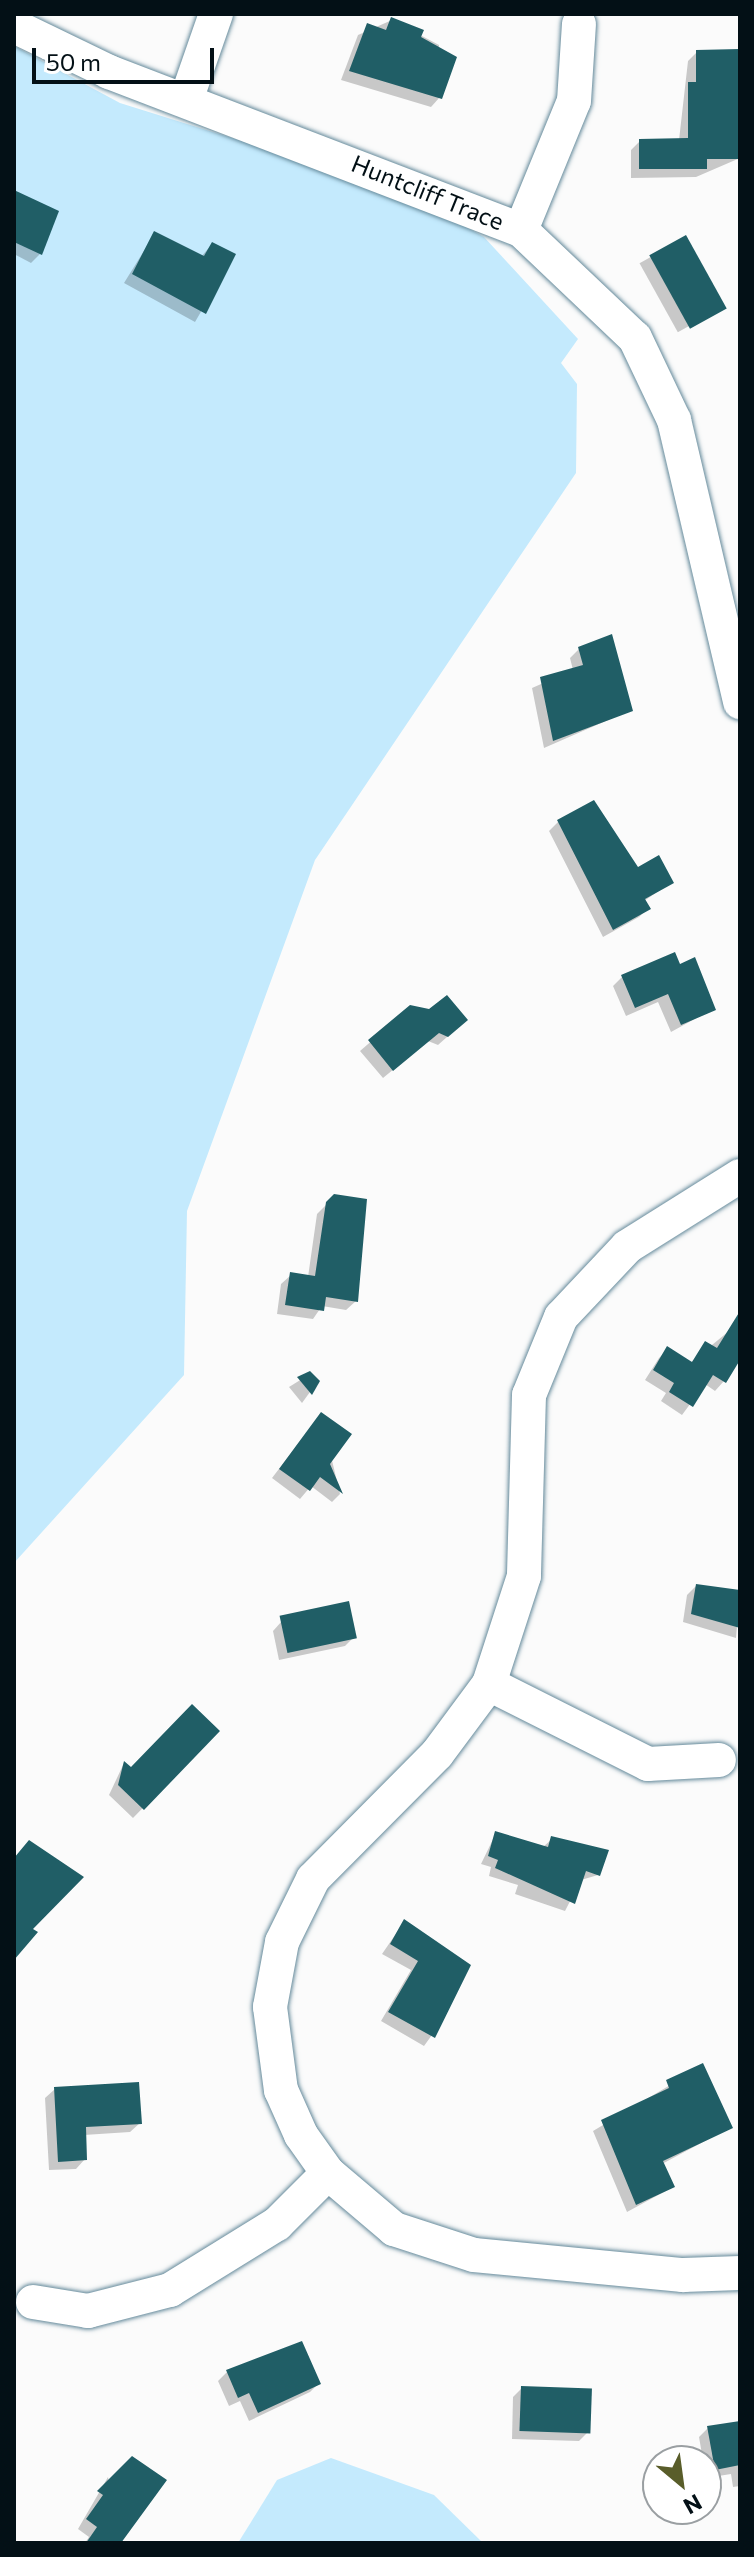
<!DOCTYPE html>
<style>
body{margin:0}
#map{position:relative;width:754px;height:2557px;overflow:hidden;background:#fbfbfb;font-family:Commissioner,sans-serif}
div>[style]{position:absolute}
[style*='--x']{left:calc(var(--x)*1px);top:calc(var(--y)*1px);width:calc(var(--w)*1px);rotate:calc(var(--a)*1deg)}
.green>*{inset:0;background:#c4eafd}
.shadow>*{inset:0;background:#0003;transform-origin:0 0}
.building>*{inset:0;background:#205e66;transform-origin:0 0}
.roads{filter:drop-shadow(0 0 2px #658a9b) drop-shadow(0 0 2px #658a9b)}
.minor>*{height:34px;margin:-17px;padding:0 17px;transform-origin:17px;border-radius:17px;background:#fff}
span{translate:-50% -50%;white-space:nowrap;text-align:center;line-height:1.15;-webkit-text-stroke:8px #fff;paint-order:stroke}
.street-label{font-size:24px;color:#031016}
.frame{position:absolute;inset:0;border:16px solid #031016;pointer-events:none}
.north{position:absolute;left:642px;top:2445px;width:80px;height:80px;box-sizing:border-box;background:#fff;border:2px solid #9a9fa2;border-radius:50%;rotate:151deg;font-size:22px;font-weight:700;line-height:32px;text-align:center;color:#031016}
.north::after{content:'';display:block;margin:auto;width:28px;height:36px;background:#595d2a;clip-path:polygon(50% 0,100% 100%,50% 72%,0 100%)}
.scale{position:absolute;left:32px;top:48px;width:182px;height:36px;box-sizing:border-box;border:4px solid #031016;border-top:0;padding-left:10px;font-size:24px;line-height:28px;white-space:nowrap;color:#031016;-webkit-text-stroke:6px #fff;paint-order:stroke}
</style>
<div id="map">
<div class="green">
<i style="clip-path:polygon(14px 46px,120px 103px,402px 191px,484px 237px,578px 339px,561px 363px,577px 384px,576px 473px,315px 860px,187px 1211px,184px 1375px,14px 1563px)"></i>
<i style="clip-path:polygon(331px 2458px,434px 2495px,483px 2543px,238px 2543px,277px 2480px)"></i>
</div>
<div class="shadow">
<i style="clip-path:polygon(392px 20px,439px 45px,440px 97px,431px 107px,341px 80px,358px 35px)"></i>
<i style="clip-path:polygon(740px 51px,740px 158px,696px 177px,631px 178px,631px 150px,640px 141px,679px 140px,688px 61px,697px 52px)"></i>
<i style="clip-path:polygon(14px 192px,40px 254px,31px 263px,14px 254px)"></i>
<i style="clip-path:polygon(155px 233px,201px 257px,212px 244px,234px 255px,195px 322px,124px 283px)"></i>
<i style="left:685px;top:238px;width:79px;height:52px;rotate:61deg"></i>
<i style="clip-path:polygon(579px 649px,631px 710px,544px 748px,532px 688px,573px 670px,570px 658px)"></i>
<i style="clip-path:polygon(558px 822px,625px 848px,637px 869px,672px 882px,644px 901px,648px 908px,639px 917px,603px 937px,549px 831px)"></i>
<i style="clip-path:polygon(623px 976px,713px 1009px,671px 1032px,658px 1002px,626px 1016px,613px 986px)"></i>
<i style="clip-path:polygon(411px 1007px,456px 1029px,438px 1045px,428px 1041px,383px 1078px,360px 1051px)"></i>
<i style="clip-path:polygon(334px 1197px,356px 1301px,346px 1310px,322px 1306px,313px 1319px,277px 1314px,281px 1284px,291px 1275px,308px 1277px,317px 1214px)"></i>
<i style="clip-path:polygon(729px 1331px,740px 1337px,740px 1356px,724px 1381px,715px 1391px,705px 1384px,682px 1415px,661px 1401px,666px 1393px,645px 1380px,659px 1358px,668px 1349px,690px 1363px)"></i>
<i style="clip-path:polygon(310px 1374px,318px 1381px,302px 1403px,289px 1387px)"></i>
<i style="clip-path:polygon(321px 1414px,340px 1494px,332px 1502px,311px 1486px,300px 1499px,272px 1478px)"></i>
<i style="clip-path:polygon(696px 1586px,740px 1592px,736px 1638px,683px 1622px,687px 1595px)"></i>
<i style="clip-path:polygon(282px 1621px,354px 1637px,345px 1646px,279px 1660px,273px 1631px)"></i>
<i style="clip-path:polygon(218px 1731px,133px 1818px,109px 1795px,124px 1763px,131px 1769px)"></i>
<i style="clip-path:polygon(496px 1833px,543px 1847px,552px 1839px,598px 1875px,581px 1880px,565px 1911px,515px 1894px,518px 1885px,489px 1876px,491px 1867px,481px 1864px)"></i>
<i style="clip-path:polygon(404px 1922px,445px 2017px,424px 2046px,381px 2021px,411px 1970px,382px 1954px)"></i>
<i style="clip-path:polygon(702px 2066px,731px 2127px,662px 2164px,673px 2187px,627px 2212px,593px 2131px)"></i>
<i style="clip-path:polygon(55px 2089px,140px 2123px,130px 2132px,84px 2135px,85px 2159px,76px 2169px,49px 2170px,45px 2098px)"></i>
<i style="clip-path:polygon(301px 2343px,319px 2383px,310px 2392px,249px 2421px,240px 2401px,229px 2406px,218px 2381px,227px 2372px)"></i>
<i style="clip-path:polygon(522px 2388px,588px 2432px,579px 2441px,512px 2439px,513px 2397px)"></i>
<i style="clip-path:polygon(740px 2425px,740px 2486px,733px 2487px,731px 2474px,706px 2478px,699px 2437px,708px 2428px)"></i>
<i style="clip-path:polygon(108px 2477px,119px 2543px,85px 2543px,89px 2537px,78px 2529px)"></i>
</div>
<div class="building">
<i style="clip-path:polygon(391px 17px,424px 30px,421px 37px,457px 57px,442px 99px,349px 71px,367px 23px,386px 30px)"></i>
<i style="clip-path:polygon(740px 49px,740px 159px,707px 159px,707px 169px,639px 169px,639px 139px,688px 138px,688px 82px,696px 82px,696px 50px)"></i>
<i style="clip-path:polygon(14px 190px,59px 211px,42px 255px,14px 242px)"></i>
<i style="clip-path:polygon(154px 231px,204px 256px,212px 242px,236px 254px,206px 314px,132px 274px)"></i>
<i style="left:686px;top:235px;width:84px;height:42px;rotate:61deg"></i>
<i style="clip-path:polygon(612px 634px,633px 711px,553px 741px,540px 677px,583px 665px,578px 647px)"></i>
<i style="clip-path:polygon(594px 800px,638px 867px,659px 855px,674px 883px,645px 899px,651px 909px,613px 930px,557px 820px)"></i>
<i style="clip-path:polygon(675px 952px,680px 964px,695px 957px,716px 1010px,681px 1025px,668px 994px,635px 1008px,621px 975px)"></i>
<i style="clip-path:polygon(447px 995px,468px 1020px,448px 1037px,439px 1033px,393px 1071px,368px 1040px,410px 1005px,429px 1009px)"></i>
<i style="clip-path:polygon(334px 1194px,367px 1199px,358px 1302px,326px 1297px,324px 1311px,285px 1305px,290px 1272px,315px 1276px,326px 1202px)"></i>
<i style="clip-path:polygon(740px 1311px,740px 1360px,726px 1383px,713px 1375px,693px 1407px,669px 1392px,674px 1383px,653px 1370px,667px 1346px,692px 1362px,705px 1341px,717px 1348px)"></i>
<i style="clip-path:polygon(310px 1371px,320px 1381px,312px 1395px,297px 1377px)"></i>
<i style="clip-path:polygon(321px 1412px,352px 1434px,330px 1464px,343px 1494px,320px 1477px,310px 1491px,279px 1469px)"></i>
<i style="clip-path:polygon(696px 1584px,740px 1590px,740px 1628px,691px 1614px)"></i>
<i style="left:349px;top:1601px;width:38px;height:71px;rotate:78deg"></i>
<i style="clip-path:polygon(192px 1704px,220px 1731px,144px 1810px,118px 1785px,124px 1761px,131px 1767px)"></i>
<i style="clip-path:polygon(495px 1831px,548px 1847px,551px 1836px,609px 1850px,600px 1876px,586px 1871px,575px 1904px,495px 1868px,498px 1860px,488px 1856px)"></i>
<i style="clip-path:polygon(29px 1840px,84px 1877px,33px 1929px,38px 1932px,14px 1960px,14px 1858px)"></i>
<i style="clip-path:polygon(404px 1919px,471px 1965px,435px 2038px,388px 2012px,418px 1961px,390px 1944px)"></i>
<i style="clip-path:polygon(703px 2063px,733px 2128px,663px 2161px,675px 2187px,636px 2205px,601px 2120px,669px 2088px,666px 2080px)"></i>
<i style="clip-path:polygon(139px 2082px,142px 2124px,86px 2127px,87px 2160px,58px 2162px,54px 2087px)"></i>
<i style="clip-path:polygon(302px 2341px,321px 2384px,258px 2413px,249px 2393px,238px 2398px,226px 2370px)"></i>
<i style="left:521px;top:2386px;width:71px;height:45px;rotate:2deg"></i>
<i style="clip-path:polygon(740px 2421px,740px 2465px,715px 2470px,707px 2426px)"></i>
<i style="clip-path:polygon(132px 2456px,167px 2480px,121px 2543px,86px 2543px,97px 2527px,86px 2519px,103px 2495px,97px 2491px)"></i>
</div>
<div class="roads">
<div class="minor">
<i style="--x:14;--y:26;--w:106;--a:25.8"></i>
<i style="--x:109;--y:72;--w:441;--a:21"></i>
<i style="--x:521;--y:230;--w:157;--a:43.5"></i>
<i style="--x:635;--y:338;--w:91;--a:64.6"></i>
<i style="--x:674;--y:420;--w:290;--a:76.8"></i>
<i style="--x:186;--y:100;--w:91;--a:-70.8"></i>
<i style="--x:521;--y:230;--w:139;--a:-67.7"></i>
<i style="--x:574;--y:101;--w:77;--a:-86.3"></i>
<i style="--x:740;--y:1176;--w:133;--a:147.9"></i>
<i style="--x:627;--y:1247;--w:96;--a:133.3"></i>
<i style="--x:561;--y:1317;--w:84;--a:112.3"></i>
<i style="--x:529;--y:1395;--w:181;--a:91.6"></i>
<i style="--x:524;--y:1576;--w:114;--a:108"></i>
<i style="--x:489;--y:1684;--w:87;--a:126.6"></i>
<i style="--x:437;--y:1754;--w:176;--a:134.8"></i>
<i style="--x:313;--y:1879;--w:70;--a:116.2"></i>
<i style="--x:282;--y:1942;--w:66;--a:100.5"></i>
<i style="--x:270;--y:2007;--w:84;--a:82.5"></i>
<i style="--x:281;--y:2090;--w:49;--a:66"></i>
<i style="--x:301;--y:2135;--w:47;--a:54.6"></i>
<i style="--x:328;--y:2173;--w:87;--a:40.3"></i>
<i style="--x:394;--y:2229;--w:84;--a:18"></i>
<i style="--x:474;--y:2255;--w:210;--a:5.5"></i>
<i style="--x:683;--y:2275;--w:57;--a:-2"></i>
<i style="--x:489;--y:1684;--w:178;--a:26.7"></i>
<i style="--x:648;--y:1764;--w:71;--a:-3.2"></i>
<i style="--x:33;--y:2302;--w:56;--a:9.3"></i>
<i style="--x:88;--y:2311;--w:85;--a:-14.4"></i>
<i style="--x:170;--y:2290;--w:126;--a:-31.7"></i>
<i style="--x:277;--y:2224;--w:72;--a:-45"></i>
</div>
</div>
<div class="street-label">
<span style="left:428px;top:192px;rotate:22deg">Huntcliff Trace</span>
</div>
<div class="frame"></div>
<div class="north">N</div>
<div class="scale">50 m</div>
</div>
